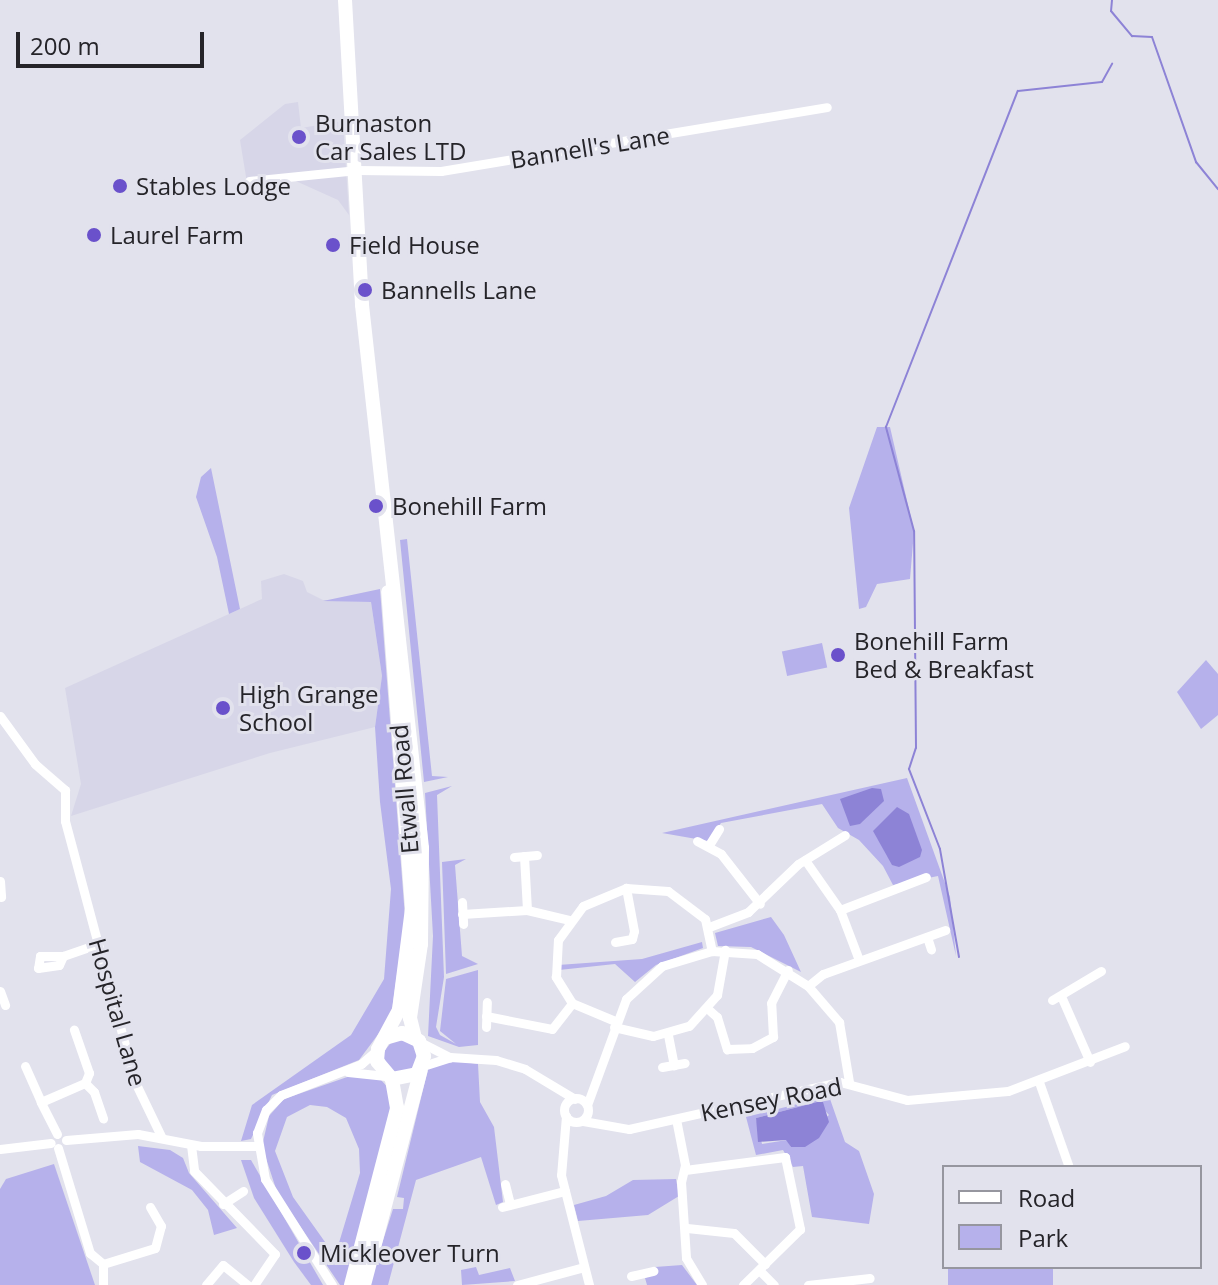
<!DOCTYPE html>
<style>
body{margin:0}
#map{position:relative;width:1218px;height:1285px;overflow:hidden;background:#e2e2ed;font-family:"Open Sans",sans-serif}
div>[style]{position:absolute}
[style*='--x']{left:calc(var(--x)*1px);top:calc(var(--y)*1px);width:calc(var(--w)*1px);rotate:calc(var(--a)*1deg)}
.built>*{inset:0;background:#d7d6e8}
.green>*{inset:0;background:#b6b1eb;transform-origin:0 0}
.water>*{inset:0;background:#8d83d6}
.stream>*{height:2px;margin:-1px;padding:0 1px;transform-origin:1px;border-radius:1px;background:#8d83d6}
.minor>*{height:9px;margin:-4.5px;padding:0 4.5px;transform-origin:4.5px;border-radius:4.5px;background:#fff}
.minor>.ring{margin:-4.5px;padding:0;box-sizing:content-box;background:none;border:9px solid #fff;border-radius:50%}
.highway>*{height:14px;margin:-7px;padding:0 7px;transform-origin:7px;border-radius:7px;background:#fff}
.dots>*{width:22px;height:22px;translate:-50% -50%;box-sizing:border-box;border:4px solid #e2e2ed;border-radius:50%}
span{translate:-50% -50%;white-space:nowrap;text-align:center;line-height:1.15;-webkit-text-stroke:6px #e2e2ed;paint-order:stroke}
.poi-label{font-size:24px;color:#252429}
.left{translate:0 -50%;text-align:left}
.street-label{font-size:24px;color:#252429}
.legend{position:absolute;left:942px;top:1165px;width:260px;height:104px;box-sizing:border-box;background:#e2e2ed;border:2px solid #96969f;margin:0;padding:10px 14px;list-style:none;font-size:24px;color:#252429}
.legend li{display:flex;align-items:center;gap:16px;height:40px}
.legend b{width:40px;border:2px solid #96969f}
.scale{position:absolute;left:16px;top:32px;width:188px;height:36px;box-sizing:border-box;border:4px solid #252429;border-top:0;padding-left:10px;font-size:24px;line-height:28px;white-space:nowrap;color:#252429;-webkit-text-stroke:6px #e2e2ed;paint-order:stroke}
</style>
<div id="map">
<div class="built">
<i style="clip-path:polygon(298px 102px,301px 128px,343px 121px,349px 215px,338px 200px,289px 178px,247px 183px,240px 140px,285px 104px)"></i>
<i style="clip-path:polygon(284px 574px,303px 581px,307px 592px,323px 600px,371px 602px,382px 676px,375px 727px,270px 753px,71px 816px,81px 784px,65px 688px,262px 599px,261px 581px)"></i>
</div>
<div class="green">
<i style="clip-path:polygon(877px 427px,890px 427px,914px 531px,910px 579px,877px 584px,866px 607px,859px 609px,849px 508px)"></i>
<i style="clip-path:polygon(211px 468px,240px 609px,229px 614px,217px 557px,196px 497px,201px 477px)"></i>
<i style="clip-path:polygon(407px 539px,432px 776px,448px 777px,424px 782px,400px 540px)"></i>
<i style="clip-path:polygon(380px 589px,405px 917px,391px 1017px,359px 1060px,272px 1095px,251px 1139px,241px 1141px,252px 1105px,351px 1035px,384px 979px,391px 889px,380px 802px,375px 727px,382px 676px,371px 602px,323px 601px)"></i>
<i style="left:822px;top:643px;width:25px;height:41px;rotate:78deg"></i>
<i style="clip-path:polygon(1206px 660px,1218px 674px,1218px 715px,1201px 729px,1177px 692px)"></i>
<i style="clip-path:polygon(907px 778px,950px 897px,956px 956px,938px 876px,893px 885px,883px 866px,859px 840px,838px 828px,822px 804px,721px 823px,708px 841px,662px 833px)"></i>
<i style="clip-path:polygon(452px 786px,437px 795px,444px 977px,436px 1027px,440px 1035px,456px 1044px,440px 1031px,446px 979px,478px 970px,478px 1045px,459px 1047px,428px 1036px,433px 936px,425px 793px)"></i>
<i style="clip-path:polygon(466px 859px,455px 865px,462px 956px,478px 964px,446px 974px,442px 862px)"></i>
<i style="clip-path:polygon(771px 917px,784px 935px,801px 972px,751px 947px,718px 946px,715px 933px)"></i>
<i style="clip-path:polygon(702px 942px,703px 948px,656px 965px,635px 982px,615px 964px,559px 970px,558px 965px,642px 959px)"></i>
<i style="clip-path:polygon(393px 1040px,411px 1041px,419px 1051px,415px 1070px,392px 1075px,382px 1054px)"></i>
<i style="clip-path:polygon(451px 1060px,478px 1064px,480px 1102px,494px 1127px,503px 1202px,496px 1205px,481px 1157px,416px 1180px,388px 1285px,369px 1285px,393px 1209px,403px 1209px,404px 1198px,397px 1197px,428px 1069px)"></i>
<i style="clip-path:polygon(evenodd,353px 1075px,381px 1080px,394px 1094px,347px 1285px,340px 1285px,277px 1192px,262px 1146px,269px 1116px,284px 1099px,353px 1075px,310px 1105px,327px 1107px,346px 1118px,359px 1149px,360px 1173px,335px 1256px,293px 1197px,275px 1151px,287px 1117px,310px 1105px)"></i>
<i style="clip-path:polygon(evenodd,829px 1096px,845px 1142px,859px 1151px,874px 1194px,869px 1224px,812px 1217px,803px 1166px,793px 1167px,783px 1150px,756px 1155px,746px 1117px,829px 1096px,817px 1102px,829px 1115px,791px 1147px,787px 1140px,762px 1144px,756px 1118px,817px 1102px)"></i>
<i style="clip-path:polygon(138px 1146px,170px 1150px,183px 1158px,189px 1173px,237px 1228px,214px 1235px,208px 1210px,192px 1190px,140px 1162px)"></i>
<i style="clip-path:polygon(241px 1160px,251px 1160px,323px 1285px,311px 1285px,294px 1262px,254px 1198px)"></i>
<i style="clip-path:polygon(54px 1164px,95px 1285px,0 1285px,0 1189px,6px 1179px)"></i>
<i style="clip-path:polygon(676px 1179px,679px 1196px,648px 1215px,578px 1221px,574px 1205px,606px 1196px,633px 1180px)"></i>
<i style="clip-path:polygon(682px 1265px,697px 1285px,647px 1285px,645px 1278px,656px 1273px,655px 1267px)"></i>
<i style="clip-path:polygon(476px 1267px,479px 1275px,510px 1268px,515px 1281px,462px 1285px,461px 1270px)"></i>
<i style="left:948px;top:1267px;width:105px;height:19px"></i>
</div>
<div class="water">
<i style="clip-path:polygon(872px 788px,881px 789px,884px 801px,860px 824px,850px 826px,840px 799px)"></i>
<i style="clip-path:polygon(897px 807px,909px 814px,922px 850px,920px 857px,899px 867px,892px 865px,873px 831px)"></i>
<i style="clip-path:polygon(817px 1102px,823px 1102px,829px 1122px,819px 1138px,805px 1147px,791px 1147px,786px 1140px,758px 1142px,756px 1118px)"></i>
</div>
<div class="stream">
<i style="--x:1112;--y:0;--w:11;--a:95"></i>
<i style="--x:1111;--y:11;--w:33;--a:50"></i>
<i style="--x:1132;--y:36;--w:20;--a:3"></i>
<i style="--x:1152;--y:37;--w:133;--a:70.6"></i>
<i style="--x:1196;--y:162;--w:35;--a:51"></i>
<i style="--x:959;--y:957;--w:110;--a:-100"></i>
<i style="--x:940;--y:849;--w:86;--a:-111.2"></i>
<i style="--x:909;--y:769;--w:22;--a:-72"></i>
<i style="--x:916;--y:748;--w:217;--a:-90.5"></i>
<i style="--x:914;--y:531;--w:108;--a:-105.1"></i>
<i style="--x:886;--y:427;--w:361;--a:-68.6"></i>
<i style="--x:1018;--y:91;--w:84;--a:-6.1"></i>
<i style="--x:1102;--y:82;--w:21;--a:-61"></i>
</div>
<div class="minor">
<i style="--x:249;--y:181;--w:109;--a:-5.8"></i>
<i style="--x:357;--y:170;--w:84;--a:0.7"></i>
<i style="--x:441;--y:171;--w:391;--a:-9.4"></i>
<i style="--x:0;--y:716;--w:59;--a:53.9"></i>
<i style="--x:35;--y:764;--w:40;--a:41"></i>
<i style="--x:65;--y:790;--w:31;--a:90"></i>
<i style="--x:65;--y:821;--w:270;--a:75"></i>
<i style="--x:135;--y:1082;--w:62;--a:64.3"></i>
<i style="--x:697;--y:841;--w:27;--a:28"></i>
<i style="--x:721;--y:854;--w:63;--a:52"></i>
<i style="--x:709;--y:845;--w:19;--a:-58"></i>
<i style="--x:524;--y:856;--w:54;--a:86.8"></i>
<i style="--x:514;--y:857;--w:23;--a:-5"></i>
<i style="--x:805;--y:860;--w:61;--a:55"></i>
<i style="--x:840;--y:910;--w:53;--a:69.2"></i>
<i style="--x:0;--y:881;--w:16;--a:86"></i>
<i style="--x:462;--y:902;--w:22;--a:87"></i>
<i style="--x:840;--y:910;--w:92;--a:-21"></i>
<i style="--x:462;--y:914;--w:65;--a:-3.5"></i>
<i style="--x:527;--y:910;--w:43;--a:13.4"></i>
<i style="--x:709;--y:927;--w:42;--a:-21"></i>
<i style="--x:748;--y:912;--w:69;--a:-43.8"></i>
<i style="--x:798;--y:864;--w:55;--a:-31.7"></i>
<i style="--x:927;--y:937;--w:13;--a:72"></i>
<i style="--x:615;--y:942;--w:17;--a:-10"></i>
<i style="--x:632;--y:939;--w:8;--a:-76"></i>
<i style="--x:634;--y:931;--w:44;--a:-100.5"></i>
<i style="--x:63;--y:956;--w:23;--a:180"></i>
<i style="--x:40;--y:956;--w:12;--a:99"></i>
<i style="--x:38;--y:968;--w:21;--a:-8"></i>
<i style="--x:59;--y:965;--w:10;--a:-66"></i>
<i style="--x:63;--y:956;--w:36;--a:-19"></i>
<i style="--x:808;--y:986;--w:19;--a:-39"></i>
<i style="--x:823;--y:974;--w:130;--a:-19.8"></i>
<i style="--x:0;--y:991;--w:15;--a:70"></i>
<i style="--x:1061;--y:996;--w:72;--a:66.3"></i>
<i style="--x:1052;--y:1000;--w:57;--a:-30.6"></i>
<i style="--x:708;--y:1009;--w:12;--a:42"></i>
<i style="--x:717;--y:1017;--w:34;--a:73"></i>
<i style="--x:727;--y:1049;--w:25;--a:-2"></i>
<i style="--x:752;--y:1048;--w:24;--a:-28"></i>
<i style="--x:773;--y:1037;--w:34;--a:-93"></i>
<i style="--x:771;--y:1003;--w:37;--a:-63"></i>
<i style="--x:486;--y:1016;--w:67;--a:11.1"></i>
<i style="--x:552;--y:1029;--w:33;--a:-52"></i>
<i style="--x:615;--y:1021;--w:47;--a:-157.3"></i>
<i style="--x:572;--y:1003;--w:31;--a:-122"></i>
<i style="--x:556;--y:977;--w:37;--a:-87"></i>
<i style="--x:558;--y:940;--w:42;--a:-53.7"></i>
<i style="--x:583;--y:906;--w:47;--a:-22.7"></i>
<i style="--x:626;--y:888;--w:42;--a:4.1"></i>
<i style="--x:668;--y:891;--w:46;--a:37.1"></i>
<i style="--x:705;--y:919;--w:33;--a:78"></i>
<i style="--x:486;--y:1027;--w:25;--a:-88"></i>
<i style="--x:614;--y:1027;--w:40;--a:13"></i>
<i style="--x:653;--y:1036;--w:37;--a:-16"></i>
<i style="--x:689;--y:1026;--w:42;--a:-47.9"></i>
<i style="--x:717;--y:995;--w:46;--a:-79.9"></i>
<i style="--x:668;--y:1035;--w:31;--a:79"></i>
<i style="--x:420;--y:1042;--w:34;--a:27"></i>
<i style="--x:25;--y:1066;--w:39;--a:66"></i>
<i style="--x:423;--y:1066;--w:28;--a:-18"></i>
<i style="--x:450;--y:1057;--w:46;--a:3.7"></i>
<i style="--x:496;--y:1060;--w:30;--a:17"></i>
<i style="--x:525;--y:1069;--w:58;--a:31"></i>
<i style="--x:662;--y:1067;--w:23;--a:-10"></i>
<i style="--x:348;--y:1072;--w:38;--a:6"></i>
<i style="--x:1039;--y:1082;--w:90;--a:70.6"></i>
<i style="--x:85;--y:1083;--w:13;--a:45"></i>
<i style="--x:94;--y:1092;--w:28;--a:71"></i>
<i class="ring" style="left:564px;top:1098px;width:15px;height:15px"></i>
<i style="--x:587;--y:1105;--w:113;--a:-69.8"></i>
<i style="--x:626;--y:999;--w:49;--a:-42.5"></i>
<i style="--x:662;--y:966;--w:52;--a:-16.7"></i>
<i style="--x:712;--y:951;--w:45;--a:3.8"></i>
<i style="--x:757;--y:954;--w:60;--a:32.1"></i>
<i style="--x:808;--y:986;--w:48;--a:49.3"></i>
<i style="--x:839;--y:1022;--w:61;--a:80.5"></i>
<i style="--x:566;--y:1116;--w:59;--a:94.8"></i>
<i style="--x:561;--y:1175;--w:114;--a:75.7"></i>
<i style="--x:676;--y:1119;--w:47;--a:78.9"></i>
<i style="--x:685;--y:1165;--w:17;--a:103"></i>
<i style="--x:681;--y:1182;--w:76;--a:86.2"></i>
<i style="--x:686;--y:1258;--w:31;--a:59"></i>
<i style="--x:583;--y:1121;--w:47;--a:9.9"></i>
<i style="--x:629;--y:1129;--w:216;--a:-12.6"></i>
<i style="--x:840;--y:1082;--w:69;--a:15"></i>
<i style="--x:907;--y:1100;--w:101;--a:-5.1"></i>
<i style="--x:1008;--y:1091;--w:125;--a:-21"></i>
<i style="--x:57;--y:1134;--w:36;--a:-117"></i>
<i style="--x:41;--y:1102;--w:48;--a:-23.4"></i>
<i style="--x:85;--y:1083;--w:11;--a:-68"></i>
<i style="--x:89;--y:1073;--w:46;--a:-109.2"></i>
<i style="--x:66;--y:1140;--w:72;--a:-4.8"></i>
<i style="--x:138;--y:1134;--w:64;--a:10.8"></i>
<i style="--x:201;--y:1146;--w:55;--a:0"></i>
<i style="--x:191;--y:1145;--w:26;--a:83"></i>
<i style="--x:194;--y:1171;--w:116;--a:45.7"></i>
<i style="--x:275;--y:1254;--w:37;--a:124"></i>
<i style="--x:58;--y:1148;--w:110;--a:73.1"></i>
<i style="--x:90;--y:1253;--w:17;--a:40"></i>
<i style="--x:103;--y:1264;--w:21;--a:90"></i>
<i style="--x:0;--y:1149;--w:51;--a:-6.7"></i>
<i style="--x:685;--y:1170;--w:101;--a:-7.4"></i>
<i style="--x:785;--y:1157;--w:74;--a:78.2"></i>
<i style="--x:800;--y:1229;--w:80;--a:135.5"></i>
<i style="--x:505;--y:1184;--w:21;--a:76"></i>
<i style="--x:223;--y:1204;--w:24;--a:-33"></i>
<i style="--x:502;--y:1207;--w:65;--a:-14.3"></i>
<i style="--x:687;--y:1228;--w:47;--a:6.1"></i>
<i style="--x:734;--y:1233;--w:44;--a:45"></i>
<i style="--x:103;--y:1264;--w:54;--a:-17.1"></i>
<i style="--x:155;--y:1248;--w:23;--a:-75"></i>
<i style="--x:161;--y:1226;--w:22;--a:-120"></i>
<i style="--x:759;--y:1270;--w:21;--a:45"></i>
<i style="--x:631;--y:1276;--w:23;--a:-13"></i>
<i style="--x:206;--y:1285;--w:26;--a:-50"></i>
<i style="--x:223;--y:1265;--w:32;--a:39"></i>
<i style="--x:332;--y:1285;--w:125;--a:-122.3"></i>
<i style="--x:265;--y:1179;--w:47;--a:-99.9"></i>
<i style="--x:257;--y:1133;--w:25;--a:-69"></i>
<i style="--x:266;--y:1110;--w:21;--a:-45"></i>
<i style="--x:281;--y:1095;--w:86;--a:-21.2"></i>
<i style="--x:361;--y:1064;--w:23;--a:-41"></i>
<i style="--x:517;--y:1285;--w:69;--a:-15"></i>
<i style="--x:808;--y:1285;--w:62;--a:-6.4"></i>
</div>
<div class="highway">
<i style="--x:345;--y:0;--w:305;--a:86.8"></i>
<i style="--x:362;--y:305;--w:546;--a:83.69"></i>
<i style="--x:422;--y:848;--w:96;--a:90.6"></i>
<i style="--x:421;--y:944;--w:75;--a:98.5"></i>
<i style="--x:410;--y:1018;--w:21;--a:76"></i>
<i style="--x:385;--y:1038;--w:18;--a:-16"></i>
<i style="--x:402;--y:1033;--w:19;--a:25"></i>
<i style="--x:419;--y:1041;--w:16;--a:72"></i>
<i style="--x:424;--y:1056;--w:19;--a:111"></i>
<i style="--x:417;--y:1074;--w:25;--a:169"></i>
<i style="--x:392;--y:1079;--w:23;--a:-130"></i>
<i style="--x:377;--y:1061;--w:12;--a:-85"></i>
<i style="--x:378;--y:1049;--w:44;--a:-61.7"></i>
<i style="--x:399;--y:1010;--w:103;--a:-82.7"></i>
<i style="--x:412;--y:908;--w:317;--a:-94.3"></i>
<i style="--x:351;--y:1285;--w:183;--a:-75.4"></i>
<i style="--x:397;--y:1108;--w:29;--a:-100"></i>
<i style="--x:364;--y:1285;--w:222;--a:-75.2"></i>
</div>
<div class="dots">
<i style="left:299px;top:137px;background:#6a51cb"></i>
<i style="left:120px;top:186px;background:#6a51cb"></i>
<i style="left:94px;top:235px;background:#6a51cb"></i>
<i style="left:333px;top:245px;background:#6a51cb"></i>
<i style="left:365px;top:290px;background:#6a51cb"></i>
<i style="left:376px;top:506px;background:#6a51cb"></i>
<i style="left:838px;top:655px;background:#6a51cb"></i>
<i style="left:223px;top:708px;background:#6a51cb"></i>
<i style="left:304px;top:1253px;background:#6a51cb"></i>
</div>
<div class="poi-label">
<span class="left" style="left:315px;top:137px">Burnaston<br>Car Sales LTD</span>
<span class="left" style="left:136px;top:186px">Stables Lodge</span>
<span class="left" style="left:110px;top:235px">Laurel Farm</span>
<span class="left" style="left:349px;top:245px">Field House</span>
<span class="left" style="left:381px;top:290px">Bannells Lane</span>
<span class="left" style="left:392px;top:506px">Bonehill Farm</span>
<span class="left" style="left:854px;top:655px">Bonehill Farm<br>Bed &amp; Breakfast</span>
<span class="left" style="left:239px;top:708px">High Grange<br>School</span>
<span class="left" style="left:320px;top:1253px">Mickleover Turn</span>
</div>
<div class="street-label">
<span style="left:590px;top:147px;rotate:-9deg">Bannell's Lane</span>
<span style="left:404px;top:789px;rotate:-95deg">Etwall Road</span>
<span style="left:118px;top:1012px;rotate:74deg">Hospital Lane</span>
<span style="left:771px;top:1099px;rotate:-11deg">Kensey Road</span>
</div>
<ul class="legend">
<li><b style="height:10px;background:#fff"></b>Road</li>
<li><b style="height:22px;background:#b6b1eb"></b>Park</li>
</ul>
<div class="scale">200 m</div>
</div>
